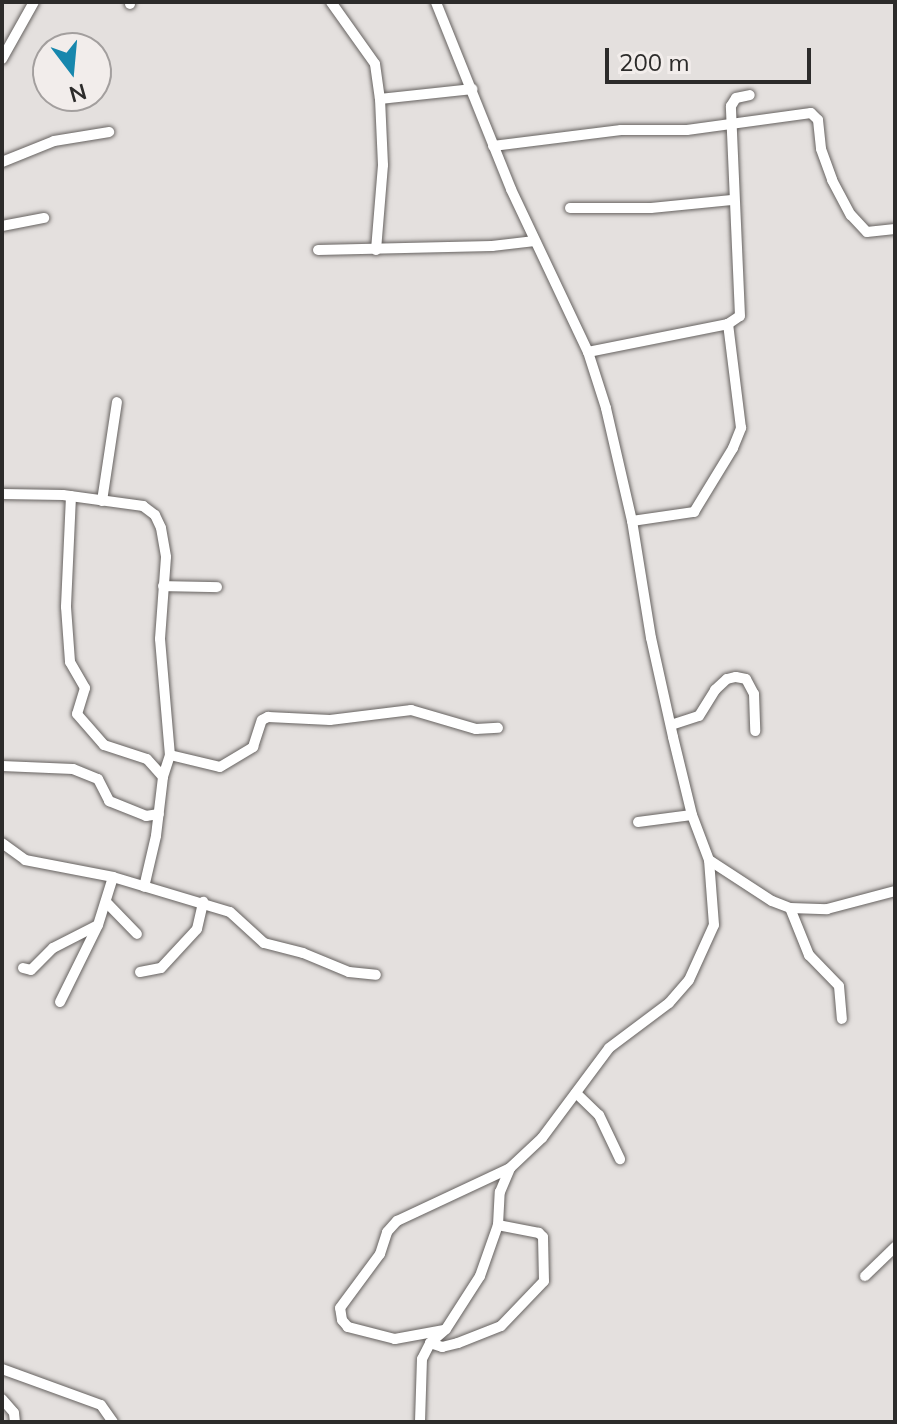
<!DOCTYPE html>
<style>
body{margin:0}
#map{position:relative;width:897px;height:1424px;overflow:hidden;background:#e4e0de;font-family:Mulish,sans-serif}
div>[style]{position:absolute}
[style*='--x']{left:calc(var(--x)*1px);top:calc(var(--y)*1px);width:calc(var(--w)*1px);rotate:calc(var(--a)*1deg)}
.roads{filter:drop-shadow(0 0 2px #666260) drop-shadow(0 0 2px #666260)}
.minor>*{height:10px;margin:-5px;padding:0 5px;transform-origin:5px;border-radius:5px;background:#fff}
span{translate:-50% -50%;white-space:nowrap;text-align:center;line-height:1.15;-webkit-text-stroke:7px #f2edeb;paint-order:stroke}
.frame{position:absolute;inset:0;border:4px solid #2c2b2a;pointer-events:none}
.north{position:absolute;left:32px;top:32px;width:80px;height:80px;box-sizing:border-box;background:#f2edeb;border:2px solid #a39f9e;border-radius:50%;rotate:164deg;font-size:22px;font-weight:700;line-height:32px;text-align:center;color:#2c2b2a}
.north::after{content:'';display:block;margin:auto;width:28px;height:36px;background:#1787ad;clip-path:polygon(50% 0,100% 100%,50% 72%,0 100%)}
.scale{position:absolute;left:605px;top:48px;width:206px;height:36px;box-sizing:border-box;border:4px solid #2c2b2a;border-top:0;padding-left:10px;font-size:24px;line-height:28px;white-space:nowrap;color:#2c2b2a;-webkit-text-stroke:6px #f2edeb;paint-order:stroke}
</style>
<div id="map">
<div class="roads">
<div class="minor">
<i style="--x:130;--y:2;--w:2;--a:90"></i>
<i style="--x:331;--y:2;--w:76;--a:54.6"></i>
<i style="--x:375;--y:64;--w:35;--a:82"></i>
<i style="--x:2;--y:59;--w:65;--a:-60.7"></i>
<i style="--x:493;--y:146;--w:129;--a:-7.1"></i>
<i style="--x:621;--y:130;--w:66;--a:0"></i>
<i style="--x:687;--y:130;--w:125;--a:-7.8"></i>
<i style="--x:811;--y:113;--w:10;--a:45"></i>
<i style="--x:818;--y:120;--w:29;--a:84"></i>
<i style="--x:821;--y:149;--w:33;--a:70"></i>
<i style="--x:832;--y:180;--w:40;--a:62"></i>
<i style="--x:851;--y:215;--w:23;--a:47"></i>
<i style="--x:867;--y:232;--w:28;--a:-6"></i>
<i style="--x:2;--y:162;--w:56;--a:-22"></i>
<i style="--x:54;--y:141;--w:56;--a:-9.3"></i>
<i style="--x:570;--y:208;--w:81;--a:0"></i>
<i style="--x:651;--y:208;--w:81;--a:-5.6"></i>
<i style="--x:2;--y:226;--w:43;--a:-10.8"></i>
<i style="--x:318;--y:250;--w:174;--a:-1.3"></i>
<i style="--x:492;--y:246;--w:43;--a:-6.6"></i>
<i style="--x:376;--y:250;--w:85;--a:-85.3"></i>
<i style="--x:383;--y:165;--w:66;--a:-92.6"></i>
<i style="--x:380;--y:99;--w:93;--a:-6.2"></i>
<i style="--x:588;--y:352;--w:143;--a:-11.3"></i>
<i style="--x:728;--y:324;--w:14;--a:-34"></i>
<i style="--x:740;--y:316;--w:210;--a:-92.5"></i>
<i style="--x:731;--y:106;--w:9;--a:-58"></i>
<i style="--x:736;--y:98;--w:14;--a:-12"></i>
<i style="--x:2;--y:494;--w:61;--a:0.9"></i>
<i style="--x:63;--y:495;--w:81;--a:7.8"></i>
<i style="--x:143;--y:506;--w:15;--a:37"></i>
<i style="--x:155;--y:515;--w:14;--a:65"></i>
<i style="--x:161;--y:528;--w:29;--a:80"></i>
<i style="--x:166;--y:557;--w:82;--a:94.2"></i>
<i style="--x:160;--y:639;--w:116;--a:85.1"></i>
<i style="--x:170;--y:755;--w:23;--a:108"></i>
<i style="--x:163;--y:777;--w:59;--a:96.8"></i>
<i style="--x:156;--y:836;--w:52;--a:103.2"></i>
<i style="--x:71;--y:496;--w:111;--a:92.6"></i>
<i style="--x:66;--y:607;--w:55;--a:85.8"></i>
<i style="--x:70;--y:662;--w:30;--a:60"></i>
<i style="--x:85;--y:688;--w:27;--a:107"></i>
<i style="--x:77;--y:714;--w:41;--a:48.9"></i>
<i style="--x:104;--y:745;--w:45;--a:18"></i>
<i style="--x:147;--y:759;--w:24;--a:48"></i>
<i style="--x:102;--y:501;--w:100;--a:-81.4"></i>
<i style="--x:632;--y:521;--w:63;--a:-8.3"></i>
<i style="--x:694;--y:512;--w:75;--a:-58.6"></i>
<i style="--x:733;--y:448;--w:22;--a:-68"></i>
<i style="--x:741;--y:428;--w:105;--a:-97.1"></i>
<i style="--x:163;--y:586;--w:54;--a:1.1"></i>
<i style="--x:671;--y:725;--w:29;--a:-18"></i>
<i style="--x:699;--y:716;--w:31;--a:-58"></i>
<i style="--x:715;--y:690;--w:16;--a:-43"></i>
<i style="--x:727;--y:679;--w:9;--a:-13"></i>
<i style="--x:736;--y:677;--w:10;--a:11"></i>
<i style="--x:746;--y:679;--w:17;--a:62"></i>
<i style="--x:754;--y:694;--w:37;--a:88"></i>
<i style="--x:170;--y:755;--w:51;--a:13.5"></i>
<i style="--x:220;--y:767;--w:39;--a:-31"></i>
<i style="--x:253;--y:747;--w:28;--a:-72"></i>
<i style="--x:262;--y:720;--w:7;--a:-27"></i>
<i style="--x:268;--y:717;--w:62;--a:2.8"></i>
<i style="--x:330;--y:720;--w:82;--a:-7"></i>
<i style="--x:411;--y:710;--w:68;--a:16.3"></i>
<i style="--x:476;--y:729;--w:22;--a:-3"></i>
<i style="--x:2;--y:766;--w:71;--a:2.4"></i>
<i style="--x:73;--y:769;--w:27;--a:22"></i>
<i style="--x:98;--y:779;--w:25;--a:63"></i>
<i style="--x:109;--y:801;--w:40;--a:22"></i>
<i style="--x:146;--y:816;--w:13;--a:-9"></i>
<i style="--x:638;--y:822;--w:54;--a:-7.4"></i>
<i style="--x:2;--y:843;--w:29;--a:36"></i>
<i style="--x:25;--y:860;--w:90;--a:10.9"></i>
<i style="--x:113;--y:877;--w:122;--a:16.7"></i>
<i style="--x:230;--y:912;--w:46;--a:42.4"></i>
<i style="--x:264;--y:943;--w:40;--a:14.4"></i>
<i style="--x:303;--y:953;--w:50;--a:22.4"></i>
<i style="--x:349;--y:972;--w:27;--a:6"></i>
<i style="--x:709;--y:860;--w:75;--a:33.1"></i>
<i style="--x:772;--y:901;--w:19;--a:21"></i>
<i style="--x:790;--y:908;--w:37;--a:2"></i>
<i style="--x:827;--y:909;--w:70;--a:-14.8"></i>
<i style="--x:107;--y:903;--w:43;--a:45.9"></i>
<i style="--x:790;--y:908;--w:51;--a:68"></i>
<i style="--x:809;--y:955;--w:43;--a:45.9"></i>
<i style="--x:839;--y:986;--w:33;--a:85"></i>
<i style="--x:23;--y:968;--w:8;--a:14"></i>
<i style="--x:31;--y:970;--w:31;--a:-45"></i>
<i style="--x:53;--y:948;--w:48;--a:-27.1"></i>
<i style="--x:140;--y:972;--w:21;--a:-11"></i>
<i style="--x:161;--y:968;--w:53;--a:-47.3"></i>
<i style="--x:197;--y:929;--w:28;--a:-77"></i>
<i style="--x:60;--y:1002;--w:86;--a:-63.7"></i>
<i style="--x:98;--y:925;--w:50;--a:-72.6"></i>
<i style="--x:576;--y:1093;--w:32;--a:44"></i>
<i style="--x:599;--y:1115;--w:49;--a:64.5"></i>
<i style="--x:865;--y:1276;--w:42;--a:-44"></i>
<i style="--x:444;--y:1330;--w:50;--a:169.6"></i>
<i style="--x:395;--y:1339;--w:49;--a:-165.7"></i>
<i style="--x:348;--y:1327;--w:9;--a:-131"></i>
<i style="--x:342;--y:1320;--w:12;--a:-99"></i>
<i style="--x:340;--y:1308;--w:67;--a:-53.5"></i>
<i style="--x:380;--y:1254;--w:23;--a:-72"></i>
<i style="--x:387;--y:1232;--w:15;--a:-48"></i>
<i style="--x:397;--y:1221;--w:125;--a:-25.1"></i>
<i style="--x:430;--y:1343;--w:13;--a:18"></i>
<i style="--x:442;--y:1347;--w:16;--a:-14"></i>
<i style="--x:458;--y:1343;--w:46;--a:-21.6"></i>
<i style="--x:501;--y:1326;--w:62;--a:-46.3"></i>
<i style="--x:544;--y:1281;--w:44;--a:-91.3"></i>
<i style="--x:543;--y:1237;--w:6;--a:-135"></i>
<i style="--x:539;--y:1233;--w:42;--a:-169"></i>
<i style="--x:2;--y:1369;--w:105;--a:20"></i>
<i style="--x:101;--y:1405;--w:21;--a:55"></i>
<i style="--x:2;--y:1399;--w:18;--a:49"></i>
<i style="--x:14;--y:1413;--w:9;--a:84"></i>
<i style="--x:420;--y:1422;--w:63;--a:-88.2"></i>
<i style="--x:422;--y:1359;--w:18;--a:-63"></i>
<i style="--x:430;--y:1343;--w:21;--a:-41"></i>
<i style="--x:446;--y:1329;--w:63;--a:-57.3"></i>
<i style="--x:480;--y:1276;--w:54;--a:-70.6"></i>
<i style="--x:498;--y:1225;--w:33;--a:-87"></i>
<i style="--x:500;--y:1192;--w:26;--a:-67"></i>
<i style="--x:510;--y:1168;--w:44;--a:-43.2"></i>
<i style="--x:542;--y:1138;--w:112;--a:-53.3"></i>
<i style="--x:609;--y:1048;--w:75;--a:-36.9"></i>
<i style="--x:669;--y:1003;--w:30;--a:-49"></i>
<i style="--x:689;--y:980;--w:60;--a:-65.6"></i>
<i style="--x:714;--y:925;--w:65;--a:-94.4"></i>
<i style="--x:709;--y:860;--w:48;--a:-110.7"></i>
<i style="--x:692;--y:815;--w:80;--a:-103.7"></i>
<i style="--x:673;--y:737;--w:101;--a:-102.5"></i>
<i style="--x:651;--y:638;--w:119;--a:-99.2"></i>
<i style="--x:632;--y:521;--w:116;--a:-103"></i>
<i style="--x:606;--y:408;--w:59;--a:-107.8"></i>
<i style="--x:588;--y:352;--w:180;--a:-115.3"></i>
<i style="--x:511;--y:189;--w:201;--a:-111.9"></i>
</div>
</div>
<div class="frame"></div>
<div class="north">N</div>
<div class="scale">200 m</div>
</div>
